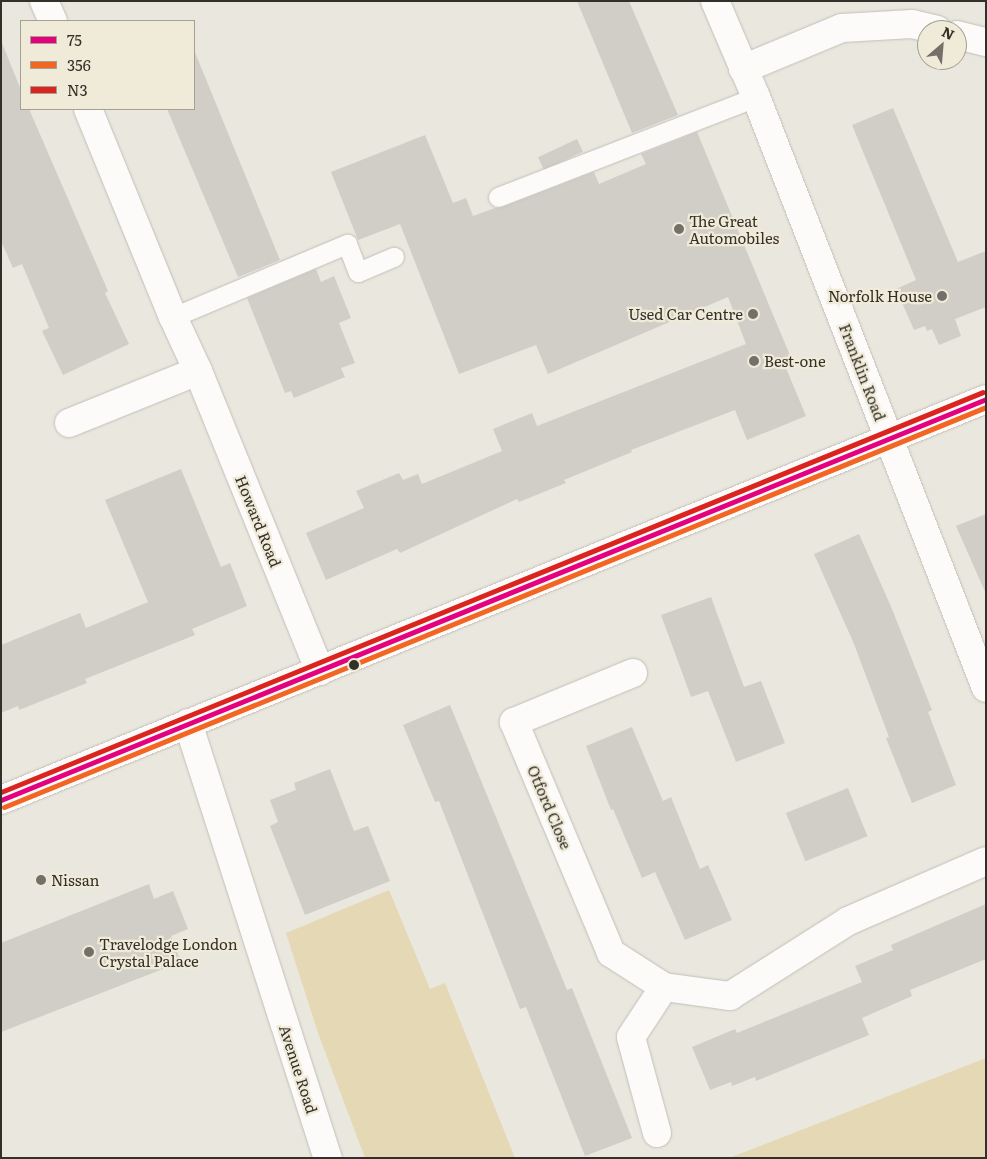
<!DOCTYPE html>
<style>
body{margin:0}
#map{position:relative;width:987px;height:1159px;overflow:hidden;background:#eae7de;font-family:Literata,serif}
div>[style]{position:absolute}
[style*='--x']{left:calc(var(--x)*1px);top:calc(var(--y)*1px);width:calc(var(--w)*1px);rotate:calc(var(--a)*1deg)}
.green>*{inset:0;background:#e4d9b4}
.building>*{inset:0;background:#d1cec7;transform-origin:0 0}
.roads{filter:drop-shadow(0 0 1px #c1bfb7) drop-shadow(0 0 1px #c1bfb7)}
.lane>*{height:19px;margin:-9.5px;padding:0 9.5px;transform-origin:9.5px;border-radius:9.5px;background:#fcfbfa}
.street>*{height:28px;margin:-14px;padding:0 14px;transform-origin:14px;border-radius:14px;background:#fcfbfa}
.primary>*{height:28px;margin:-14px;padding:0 14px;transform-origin:14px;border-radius:14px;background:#fcfbfa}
.bus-1>*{height:5px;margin:-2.5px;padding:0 2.5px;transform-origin:2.5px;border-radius:2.5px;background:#e5007d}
.bus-2>*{height:5px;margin:-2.5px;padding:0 2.5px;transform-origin:2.5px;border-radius:2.5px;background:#f26522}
.bus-3>*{height:5px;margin:-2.5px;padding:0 2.5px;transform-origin:2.5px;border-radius:2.5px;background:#dc241f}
.dots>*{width:14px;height:14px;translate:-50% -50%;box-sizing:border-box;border:2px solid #f0ead8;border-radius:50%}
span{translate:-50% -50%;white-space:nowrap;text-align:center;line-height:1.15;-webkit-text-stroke:4.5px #f0ead8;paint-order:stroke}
.poi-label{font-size:15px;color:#323028}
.left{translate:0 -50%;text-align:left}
.right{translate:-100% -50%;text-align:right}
.street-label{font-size:15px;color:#323028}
.frame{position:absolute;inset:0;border:2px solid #323028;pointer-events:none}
.legend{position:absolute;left:20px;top:20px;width:175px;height:90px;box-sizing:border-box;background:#f0ead8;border:1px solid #a4a092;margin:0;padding:6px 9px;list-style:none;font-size:15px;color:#323028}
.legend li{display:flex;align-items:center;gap:10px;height:25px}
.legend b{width:25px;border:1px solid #a4a092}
.north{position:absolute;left:917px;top:20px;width:50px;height:50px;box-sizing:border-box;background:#f0ead8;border:1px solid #a4a092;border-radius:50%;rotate:27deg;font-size:14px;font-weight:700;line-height:20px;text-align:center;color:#323028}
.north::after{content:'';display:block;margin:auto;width:18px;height:22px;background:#727068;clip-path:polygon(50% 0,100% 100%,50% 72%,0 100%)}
</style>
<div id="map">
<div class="green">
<i style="clip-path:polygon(389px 890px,430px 989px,445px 983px,515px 1158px,365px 1158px,318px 1033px,286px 933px)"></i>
<i style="clip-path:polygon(986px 1058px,986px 1158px,729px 1158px)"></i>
</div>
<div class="building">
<i style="clip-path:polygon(577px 1px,629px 1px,678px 115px,632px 133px)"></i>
<i style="clip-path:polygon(2px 43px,21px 90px,21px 109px,29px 109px,108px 291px,105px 293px,129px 344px,63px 375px,42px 331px,49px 328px,22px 264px,13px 268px,1px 241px)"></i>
<i style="clip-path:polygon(194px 50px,280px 260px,238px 277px,167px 109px,194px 109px)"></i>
<i style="clip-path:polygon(893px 108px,958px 262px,986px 251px,986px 307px,955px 319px,961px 336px,939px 345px,932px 329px,927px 331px,925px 326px,914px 330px,896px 289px,916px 280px,852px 125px)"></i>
<i style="clip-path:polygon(697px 132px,794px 365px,786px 368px,806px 416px,747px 440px,735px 410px,631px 450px,632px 452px,564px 480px,566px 483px,519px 502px,517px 499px,400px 553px,397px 549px,326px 580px,306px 533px,364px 508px,356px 491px,399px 473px,403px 480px,418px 474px,422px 484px,502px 451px,493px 429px,532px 413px,537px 426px,746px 344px,728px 297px,548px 374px,536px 345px,459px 374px,400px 224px,358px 240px,331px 172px,425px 135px,453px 203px,466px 198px,473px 216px,495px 208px,502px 207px,594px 172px,599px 184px,646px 164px,641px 154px)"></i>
<i style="left:577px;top:139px;width:14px;height:43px;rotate:65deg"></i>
<i style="clip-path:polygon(316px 269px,321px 282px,334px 276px,351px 318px,339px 323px,355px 363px,341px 368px,345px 377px,294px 398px,291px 391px,285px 393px,247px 298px)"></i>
<i style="clip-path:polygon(181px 469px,221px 567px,230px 563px,247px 606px,192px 629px,195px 635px,85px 679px,87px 683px,19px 710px,18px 706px,1px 713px,1px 645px,80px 613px,86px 628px,148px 602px,105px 500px)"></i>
<i style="clip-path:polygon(986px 514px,986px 594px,956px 526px)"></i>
<i style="clip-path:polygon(859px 534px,892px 609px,932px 710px,928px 712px,956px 785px,912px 803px,886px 738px,889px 737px,854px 644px,814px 554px)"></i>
<i style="clip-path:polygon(711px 597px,744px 687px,761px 681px,785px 743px,736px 762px,708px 691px,691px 697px,661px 615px)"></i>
<i style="clip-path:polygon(450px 705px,567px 990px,572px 988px,632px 1138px,585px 1156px,526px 1007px,520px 1009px,439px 801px,435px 802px,403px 725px)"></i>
<i style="clip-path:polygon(632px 727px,663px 801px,671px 797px,700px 869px,708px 865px,732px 920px,685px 940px,655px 872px,642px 878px,613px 809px,611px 810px,586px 746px)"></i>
<i style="clip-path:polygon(330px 769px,354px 831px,368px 826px,390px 881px,305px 915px,270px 826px,278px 822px,270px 800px,296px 790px,294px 783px)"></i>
<i style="left:848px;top:788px;width:52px;height:67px;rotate:68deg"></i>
<i style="clip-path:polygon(149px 884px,154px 899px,173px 891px,188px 929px,171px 936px,181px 962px,1px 1032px,1px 943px)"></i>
<i style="clip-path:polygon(986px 904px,986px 959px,910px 990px,912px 996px,862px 1018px,869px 1035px,756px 1081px,755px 1077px,732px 1086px,731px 1082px,710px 1090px,692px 1047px,735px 1029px,737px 1033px,862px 982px,855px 966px,893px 950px,891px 945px)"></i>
</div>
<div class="roads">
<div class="lane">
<i style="--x:498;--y:197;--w:277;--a:-21.2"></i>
<i style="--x:173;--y:317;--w:189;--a:-22.8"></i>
<i style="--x:347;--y:244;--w:30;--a:69"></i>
<i style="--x:358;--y:272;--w:39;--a:-23"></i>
</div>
<div class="street">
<i style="--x:44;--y:1;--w:22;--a:66"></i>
<i style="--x:715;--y:1;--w:104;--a:66.9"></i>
<i style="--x:756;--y:97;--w:634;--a:68.74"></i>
<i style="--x:957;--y:35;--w:30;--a:14"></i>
<i style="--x:743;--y:69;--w:107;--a:-22.5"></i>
<i style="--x:842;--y:28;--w:70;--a:-3.3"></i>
<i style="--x:912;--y:24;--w:26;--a:13"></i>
<i style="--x:88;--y:109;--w:225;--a:67.8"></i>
<i style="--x:173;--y:317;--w:60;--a:65.2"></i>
<i style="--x:198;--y:371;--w:324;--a:67.9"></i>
<i style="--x:69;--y:423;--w:139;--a:-22"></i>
<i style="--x:633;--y:673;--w:129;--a:157.6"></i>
<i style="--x:514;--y:722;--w:251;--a:67.2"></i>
<i style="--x:611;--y:953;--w:63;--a:32.7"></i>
<i style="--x:664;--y:987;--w:67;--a:7.8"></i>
<i style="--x:730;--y:996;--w:140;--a:-32.4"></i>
<i style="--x:848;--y:921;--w:150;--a:-23.5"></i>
<i style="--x:188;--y:723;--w:457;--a:72.2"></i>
<i style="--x:657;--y:1133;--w:99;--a:-105.2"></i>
<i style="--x:631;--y:1037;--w:60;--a:-56.6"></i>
</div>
<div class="primary">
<i style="--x:1;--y:800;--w:1063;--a:-22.15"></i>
</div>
</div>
<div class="bus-1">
<i style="--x:1;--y:800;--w:1063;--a:-22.15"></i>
</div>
<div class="bus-2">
<i style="--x:4;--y:807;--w:1060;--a:-22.16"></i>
</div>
<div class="bus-3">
<i style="--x:1;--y:792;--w:1060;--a:-22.16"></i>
</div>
<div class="dots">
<i style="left:679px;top:229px;background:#727068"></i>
<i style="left:942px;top:296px;background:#727068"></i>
<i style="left:753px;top:314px;background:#727068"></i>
<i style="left:754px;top:361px;background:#727068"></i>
<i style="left:354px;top:665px;background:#323028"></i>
<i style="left:41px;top:880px;background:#727068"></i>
<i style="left:89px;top:952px;background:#727068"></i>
</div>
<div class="poi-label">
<span class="left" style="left:689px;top:229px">The Great<br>Automobiles</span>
<span class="right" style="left:932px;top:296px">Norfolk House</span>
<span class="right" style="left:743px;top:314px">Used Car Centre</span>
<span class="left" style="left:764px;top:361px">Best-one</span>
<span class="left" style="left:51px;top:880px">Nissan</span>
<span class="left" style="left:99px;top:952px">Travelodge London<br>Crystal Palace</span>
</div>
<div class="street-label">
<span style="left:863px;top:372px;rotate:69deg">Franklin Road</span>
<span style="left:259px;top:521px;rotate:68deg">Howard Road</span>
<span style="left:550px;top:807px;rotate:67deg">Otford Close</span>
<span style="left:299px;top:1069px;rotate:72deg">Avenue Road</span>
</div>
<div class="frame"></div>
<ul class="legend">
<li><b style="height:6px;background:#e5007d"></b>75</li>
<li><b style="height:6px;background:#f26522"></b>356</li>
<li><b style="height:6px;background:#dc241f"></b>N3</li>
</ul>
<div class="north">N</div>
</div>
